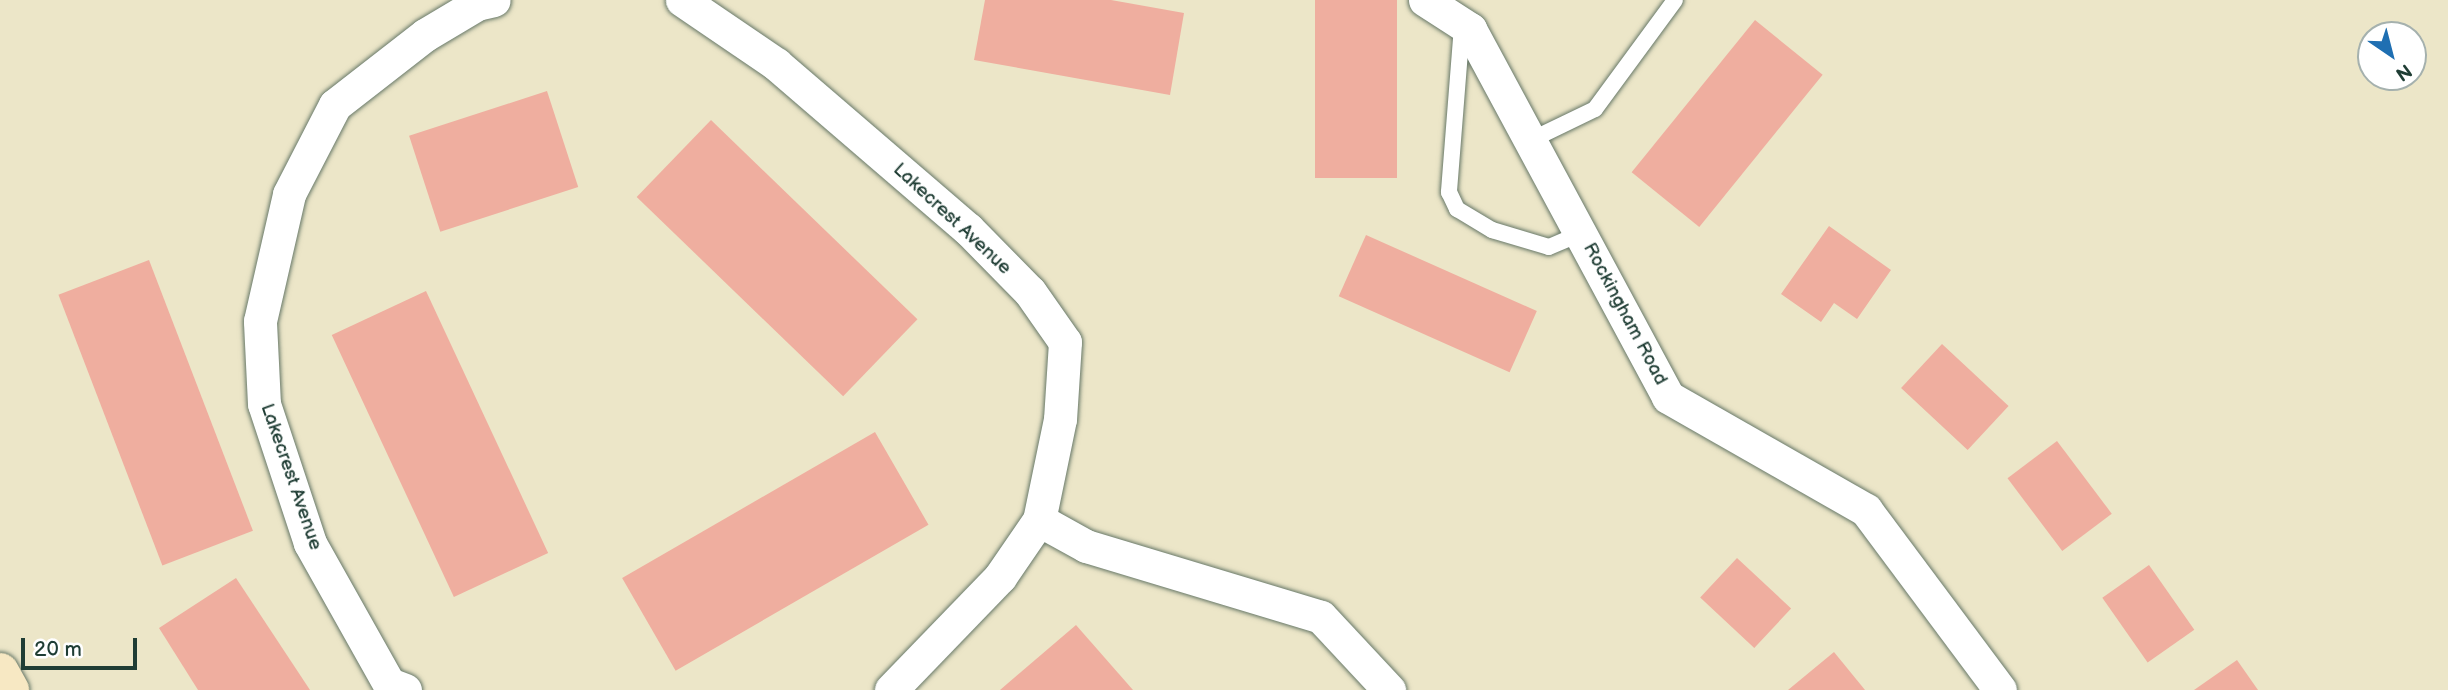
<!DOCTYPE html>
<style>
body{margin:0}
#map{position:relative;width:2448px;height:690px;overflow:hidden;background:#ece6c8;font-family:"Balsamiq Sans",sans-serif}
div>[style]{position:absolute}
[style*='--x']{left:calc(var(--x)*1px);top:calc(var(--y)*1px);width:calc(var(--w)*1px);rotate:calc(var(--a)*1deg)}
.building>*{inset:0;background:#efae9f;transform-origin:0 0}
.roads{filter:drop-shadow(0 0 2px #677868) drop-shadow(0 0 2px #677868)}
.lane>*{height:16px;margin:-8px;padding:0 8px;transform-origin:8px;border-radius:8px;background:#fff}
.street>*{height:33px;margin:-16.5px;padding:0 16.5px;transform-origin:16.5px;border-radius:16.5px;background:#fff}
.secondary>*{height:38px;margin:-19px;padding:0 19px;transform-origin:19px;border-radius:19px;background:#f7e8c3}
span{translate:-50% -50%;white-space:nowrap;text-align:center;line-height:1.15;-webkit-text-stroke:7px #fff;paint-order:stroke}
.street-label{font-size:19px;color:#1f3d34}
.north{position:absolute;left:2357px;top:21px;width:70px;height:70px;box-sizing:border-box;background:#fff;border:2px solid #a5b1ae;border-radius:50%;rotate:145deg;font-size:19px;font-weight:700;line-height:28px;text-align:center;color:#1f3d34}
.north::after{content:'';display:block;margin:auto;width:24px;height:32px;background:#1f6fb2;clip-path:polygon(50% 0,100% 100%,50% 72%,0 100%)}
.scale{position:absolute;left:21px;top:638px;width:116px;height:32px;box-sizing:border-box;border:4px solid #1f3d34;border-top:0;padding-left:9px;font-size:21px;line-height:24px;white-space:nowrap;color:#1f3d34;-webkit-text-stroke:5px #fff;paint-order:stroke}
</style>
<div id="map">
<div class="building">
<i style="clip-path:polygon(985px 0,1111px 0,1184px 13px,1170px 95px,974px 60px)"></i>
<i style="left:1315px;top:0;width:82px;height:178px"></i>
<i style="left:1755px;top:20px;width:87px;height:196px;rotate:39deg"></i>
<i style="left:547px;top:91px;width:101px;height:145px;rotate:72deg"></i>
<i style="left:711px;top:120px;width:287px;height:107px;rotate:44deg"></i>
<i style="clip-path:polygon(1829px 226px,1891px 270px,1857px 319px,1834px 303px,1821px 322px,1781px 294px)"></i>
<i style="left:1366px;top:235px;width:187px;height:67px;rotate:24deg"></i>
<i style="left:149px;top:260px;width:290px;height:97px;rotate:69deg"></i>
<i style="left:426px;top:291px;width:289px;height:104px;rotate:65deg"></i>
<i style="left:1942px;top:344px;width:91px;height:60px;rotate:43deg"></i>
<i style="left:875px;top:432px;width:107px;height:292px;rotate:60deg"></i>
<i style="left:2057px;top:441px;width:91px;height:62px;rotate:53deg"></i>
<i style="left:1737px;top:558px;width:74px;height:54px;rotate:43deg"></i>
<i style="left:2149px;top:565px;width:79px;height:57px;rotate:55deg"></i>
<i style="clip-path:polygon(236px 578px,310px 690px,198px 690px,159px 628px)"></i>
<i style="clip-path:polygon(1076px 625px,1133px 690px,1000px 690px)"></i>
<i style="clip-path:polygon(1834px 652px,1865px 690px,1788px 690px)"></i>
<i style="clip-path:polygon(2237px 660px,2258px 690px,2194px 690px)"></i>
</div>
<div class="roads">
<div class="lane">
<i style="--x:1462;--y:26;--w:167;--a:94.5"></i>
<i style="--x:1449;--y:192;--w:19;--a:65"></i>
<i style="--x:1457;--y:209;--w:41;--a:31"></i>
<i style="--x:1492;--y:230;--w:59;--a:16.6"></i>
<i style="--x:1549;--y:247;--w:36;--a:-23"></i>
<i style="--x:1531;--y:140;--w:71;--a:-25.8"></i>
<i style="--x:1595;--y:109;--w:135;--a:-53.7"></i>
</div>
<div class="street">
<i style="--x:682;--y:0;--w:114;--a:34.2"></i>
<i style="--x:776;--y:64;--w:253;--a:40.7"></i>
<i style="--x:968;--y:229;--w:88;--a:45.5"></i>
<i style="--x:1030;--y:292;--w:61;--a:55"></i>
<i style="--x:1065;--y:342;--w:77;--a:93.7"></i>
<i style="--x:1060;--y:419;--w:103;--a:101.7"></i>
<i style="--x:1039;--y:520;--w:69;--a:124.4"></i>
<i style="--x:1000;--y:577;--w:157;--a:134"></i>
<i style="--x:1425;--y:0;--w:54;--a:32.8"></i>
<i style="--x:1470;--y:29;--w:418;--a:61.7"></i>
<i style="--x:1668;--y:397;--w:228;--a:29.7"></i>
<i style="--x:1866;--y:510;--w:224;--a:53.3"></i>
<i style="--x:1039;--y:520;--w:54;--a:29"></i>
<i style="--x:1086;--y:546;--w:245;--a:16.8"></i>
<i style="--x:1321;--y:617;--w:100;--a:47"></i>
<i style="--x:405;--y:690;--w:17;--a:-159"></i>
<i style="--x:389;--y:684;--w:162;--a:-119.3"></i>
<i style="--x:310;--y:543;--w:146;--a:-108.3"></i>
<i style="--x:264;--y:404;--w:83;--a:-92.8"></i>
<i style="--x:260;--y:321;--w:130;--a:-77.1"></i>
<i style="--x:289;--y:194;--w:100;--a:-62.7"></i>
<i style="--x:335;--y:105;--w:114;--a:-37.9"></i>
<i style="--x:425;--y:35;--w:61;--a:-30.8"></i>
<i style="--x:477;--y:4;--w:17;--a:-13"></i>
</div>
<div class="secondary">
<i style="--x:0;--y:672;--w:21;--a:61"></i>
</div>
</div>
<div class="street-label">
<span style="left:952px;top:219px;rotate:43deg">Lakecrest Avenue</span>
<span style="left:1625px;top:314px;rotate:62deg">Rockingham Road</span>
<span style="left:291px;top:477px;rotate:71deg">Lakecrest Avenue</span>
</div>
<div class="north">N</div>
<div class="scale">20 m</div>
</div>
